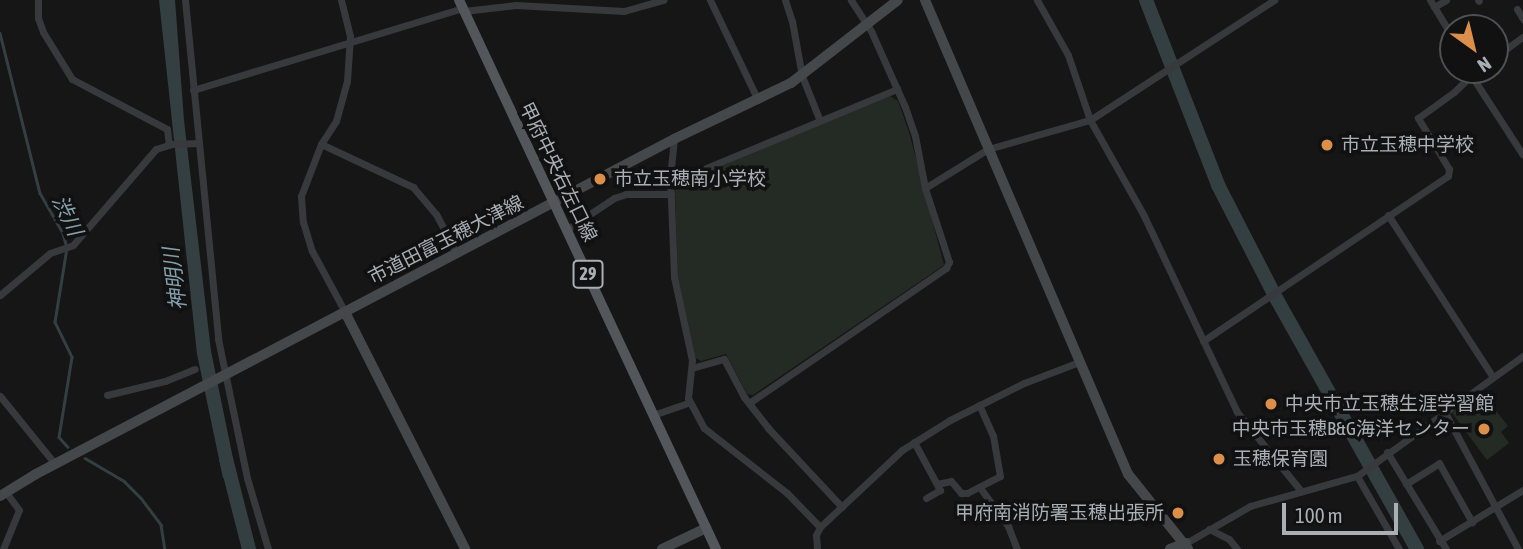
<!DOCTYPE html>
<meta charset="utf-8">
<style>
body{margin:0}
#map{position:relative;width:1523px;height:549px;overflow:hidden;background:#161617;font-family:"Asap Condensed","Noto Sans JP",sans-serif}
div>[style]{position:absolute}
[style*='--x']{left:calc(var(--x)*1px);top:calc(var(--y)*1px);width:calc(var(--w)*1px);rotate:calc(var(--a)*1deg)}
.green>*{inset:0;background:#242b24}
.water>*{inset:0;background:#343f42}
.stream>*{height:2.5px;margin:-1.25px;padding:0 1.25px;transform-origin:1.25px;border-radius:1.25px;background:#343f42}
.river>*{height:14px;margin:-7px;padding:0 7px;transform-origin:7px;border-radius:7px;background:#343f42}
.street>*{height:7px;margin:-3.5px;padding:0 3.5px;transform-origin:3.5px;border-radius:3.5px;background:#37393c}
.secondary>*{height:10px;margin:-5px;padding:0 5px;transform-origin:5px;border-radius:5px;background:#45484b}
.primary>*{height:10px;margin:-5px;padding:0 5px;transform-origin:5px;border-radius:5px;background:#53565a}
.dots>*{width:19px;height:19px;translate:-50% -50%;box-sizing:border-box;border:4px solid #111112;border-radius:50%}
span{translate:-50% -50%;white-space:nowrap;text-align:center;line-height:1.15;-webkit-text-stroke:7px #111112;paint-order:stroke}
.shield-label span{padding:2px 5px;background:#111112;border:2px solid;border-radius:5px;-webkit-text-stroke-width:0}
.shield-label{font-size:18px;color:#a9afb5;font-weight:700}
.poi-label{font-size:19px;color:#a9afb5}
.left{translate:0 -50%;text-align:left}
.right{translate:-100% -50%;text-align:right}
.street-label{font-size:19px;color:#a9afb5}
.water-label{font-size:21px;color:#84a1ac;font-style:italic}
.north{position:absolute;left:1439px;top:14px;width:70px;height:70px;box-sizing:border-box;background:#111112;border:2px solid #4e5053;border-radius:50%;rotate:146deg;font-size:19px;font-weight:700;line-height:28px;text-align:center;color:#a9afb5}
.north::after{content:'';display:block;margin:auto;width:24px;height:32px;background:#db8f4a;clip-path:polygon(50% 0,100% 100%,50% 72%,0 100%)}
.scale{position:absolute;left:1282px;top:503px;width:116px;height:32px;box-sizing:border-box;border:4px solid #a9afb5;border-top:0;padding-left:9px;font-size:21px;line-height:24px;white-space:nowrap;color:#a9afb5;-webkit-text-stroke:5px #111112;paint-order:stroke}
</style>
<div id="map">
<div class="green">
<i style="clip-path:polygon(890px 96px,898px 101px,909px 132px,944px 265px,753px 395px,747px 394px,726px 354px,701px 361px,694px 357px,678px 280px,675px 191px,678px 184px)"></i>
<i style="clip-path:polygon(1475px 396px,1484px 407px,1490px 403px,1508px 426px,1501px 432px,1509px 443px,1487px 460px,1452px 413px)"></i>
</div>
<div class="water">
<i style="clip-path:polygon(159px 0,175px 0,184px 120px,211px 351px,236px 473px,223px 478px,197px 354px)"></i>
</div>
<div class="stream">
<i style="--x:0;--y:33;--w:165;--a:76"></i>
<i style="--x:40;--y:193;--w:46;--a:60.1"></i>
<i style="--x:63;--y:233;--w:16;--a:75"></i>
<i style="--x:67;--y:248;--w:75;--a:99.2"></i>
<i style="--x:55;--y:322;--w:39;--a:64"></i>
<i style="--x:72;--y:357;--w:81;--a:99.2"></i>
<i style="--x:59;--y:437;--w:13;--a:48"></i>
<i style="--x:85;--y:458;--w:45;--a:30.5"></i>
<i style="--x:124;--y:481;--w:24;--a:45"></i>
<i style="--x:141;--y:498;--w:34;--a:53"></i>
<i style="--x:161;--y:525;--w:24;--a:81"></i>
</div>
<div class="river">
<i style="--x:1146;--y:0;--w:199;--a:68.7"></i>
<i style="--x:1218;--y:185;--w:127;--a:62.8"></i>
<i style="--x:1276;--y:298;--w:288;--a:60.7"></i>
<i style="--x:226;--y:459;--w:93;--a:75.7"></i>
</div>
<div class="street">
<i style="--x:38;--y:0;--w:18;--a:90"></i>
<i style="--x:38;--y:18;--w:15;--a:70"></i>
<i style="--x:43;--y:32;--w:55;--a:58.3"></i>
<i style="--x:72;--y:79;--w:107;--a:27.8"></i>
<i style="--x:167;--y:129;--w:16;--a:83"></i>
<i style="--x:185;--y:0;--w:341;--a:84.4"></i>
<i style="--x:218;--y:339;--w:142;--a:78.2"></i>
<i style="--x:247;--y:478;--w:74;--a:73.5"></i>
<i style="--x:341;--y:0;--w:37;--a:76"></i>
<i style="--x:350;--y:36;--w:45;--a:93.8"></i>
<i style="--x:347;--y:81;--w:41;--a:105.4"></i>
<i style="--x:336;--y:121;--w:27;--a:123"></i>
<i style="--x:321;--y:144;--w:56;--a:111"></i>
<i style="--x:301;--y:196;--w:26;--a:86"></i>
<i style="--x:303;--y:222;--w:30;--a:73"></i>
<i style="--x:312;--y:251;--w:69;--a:61.6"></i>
<i style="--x:710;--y:0;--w:111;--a:64.4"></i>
<i style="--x:785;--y:0;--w:22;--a:72"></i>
<i style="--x:792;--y:21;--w:56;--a:79.7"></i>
<i style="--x:802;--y:76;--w:48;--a:68.2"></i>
<i style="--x:1037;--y:0;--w:63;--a:60.6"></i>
<i style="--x:1068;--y:55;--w:69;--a:71.3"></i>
<i style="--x:1090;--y:120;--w:110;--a:60.6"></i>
<i style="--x:1144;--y:216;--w:217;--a:64.6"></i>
<i style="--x:1237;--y:412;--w:102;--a:51"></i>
<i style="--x:1430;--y:0;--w:44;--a:58.8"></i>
<i style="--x:1478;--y:0;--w:1;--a:45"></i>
<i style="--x:1434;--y:7;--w:14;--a:-30"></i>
<i style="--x:1517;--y:9;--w:12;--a:59"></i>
<i style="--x:464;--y:11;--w:52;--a:-6.6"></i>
<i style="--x:516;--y:5;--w:108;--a:3.2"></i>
<i style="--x:624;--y:11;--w:41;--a:-15.8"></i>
<i style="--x:1495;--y:57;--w:34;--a:-36"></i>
<i style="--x:1471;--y:75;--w:95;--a:57"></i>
<i style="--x:193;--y:90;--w:282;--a:-16.9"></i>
<i style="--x:674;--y:139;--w:37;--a:96"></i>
<i style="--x:670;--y:176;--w:101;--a:87.7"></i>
<i style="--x:674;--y:277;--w:85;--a:77.8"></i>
<i style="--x:692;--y:360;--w:38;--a:96"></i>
<i style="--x:688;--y:398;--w:34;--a:62"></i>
<i style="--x:704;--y:428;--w:105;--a:38.1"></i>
<i style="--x:787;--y:493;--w:47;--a:45.9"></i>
<i style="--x:321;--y:144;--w:102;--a:25.1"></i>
<i style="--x:413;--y:187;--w:35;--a:50"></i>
<i style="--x:436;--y:214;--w:45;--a:62.3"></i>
<i style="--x:670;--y:183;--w:246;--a:-22.5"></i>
<i style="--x:925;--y:188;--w:74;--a:-31.8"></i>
<i style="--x:988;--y:149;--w:106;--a:-15.9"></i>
<i style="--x:1090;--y:120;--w:220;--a:-33.1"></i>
<i style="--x:1388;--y:215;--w:192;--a:57.1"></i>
<i style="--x:566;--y:230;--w:58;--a:-33.7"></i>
<i style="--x:614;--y:198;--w:13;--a:-18"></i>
<i style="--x:626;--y:194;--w:45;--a:0"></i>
<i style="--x:0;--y:295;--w:65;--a:-40"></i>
<i style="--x:50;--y:253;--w:24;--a:-19"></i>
<i style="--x:73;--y:245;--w:127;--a:-49.2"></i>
<i style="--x:156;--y:149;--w:16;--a:-18"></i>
<i style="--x:171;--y:144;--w:27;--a:-2"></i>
<i style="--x:1203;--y:341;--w:295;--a:-34"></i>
<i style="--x:1448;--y:176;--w:7;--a:-82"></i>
<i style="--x:1449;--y:169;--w:60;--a:-121.3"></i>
<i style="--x:1418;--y:118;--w:44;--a:-35.8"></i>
<i style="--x:1454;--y:92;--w:32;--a:-44"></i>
<i style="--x:692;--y:368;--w:33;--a:-16"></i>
<i style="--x:724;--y:359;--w:43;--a:62.2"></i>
<i style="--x:744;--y:397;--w:39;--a:52"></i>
<i style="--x:768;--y:428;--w:108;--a:46.9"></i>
<i style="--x:107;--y:395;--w:60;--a:-13.6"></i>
<i style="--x:165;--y:381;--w:32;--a:-22"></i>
<i style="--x:0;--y:396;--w:87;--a:51"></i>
<i style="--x:749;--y:403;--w:239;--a:-34.4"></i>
<i style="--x:946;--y:268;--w:7;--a:-63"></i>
<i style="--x:949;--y:262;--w:78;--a:-108"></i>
<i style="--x:925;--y:188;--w:53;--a:-100.9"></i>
<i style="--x:915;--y:136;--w:31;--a:-109"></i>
<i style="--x:905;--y:107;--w:83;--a:-114.1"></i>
<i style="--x:871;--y:31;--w:37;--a:-123"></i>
<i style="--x:1444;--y:411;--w:157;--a:61.8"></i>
<i style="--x:653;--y:415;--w:39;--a:-19"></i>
<i style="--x:914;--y:442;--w:55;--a:61.6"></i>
<i style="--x:940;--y:490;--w:16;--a:150"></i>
<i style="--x:1387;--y:452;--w:114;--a:58.7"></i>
<i style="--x:1357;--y:476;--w:84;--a:60.1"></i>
<i style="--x:937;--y:484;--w:14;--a:-12"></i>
<i style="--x:951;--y:481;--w:16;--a:50"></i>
<i style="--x:961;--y:493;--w:6;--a:0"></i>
<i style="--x:967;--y:493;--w:37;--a:-27"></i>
<i style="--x:1000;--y:476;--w:41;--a:-99.9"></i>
<i style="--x:993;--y:436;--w:34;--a:-114"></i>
<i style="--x:1406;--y:484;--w:39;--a:-32"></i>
<i style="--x:1439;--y:463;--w:68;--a:60.8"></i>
<i style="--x:981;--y:489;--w:46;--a:53.9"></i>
<i style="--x:1008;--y:526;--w:25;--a:69"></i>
<i style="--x:1209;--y:529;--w:22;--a:27"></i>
<i style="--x:1229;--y:539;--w:13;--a:51"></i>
<i style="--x:1439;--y:541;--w:98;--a:-31.3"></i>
<i style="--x:1186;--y:543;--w:74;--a:-30"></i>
<i style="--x:1250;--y:506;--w:111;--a:-15.7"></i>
<i style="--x:1357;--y:476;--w:205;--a:-35.9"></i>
<i style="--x:3;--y:549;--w:42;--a:-67.7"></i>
<i style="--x:19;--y:510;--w:22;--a:-126"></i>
<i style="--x:817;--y:549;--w:14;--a:-94"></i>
<i style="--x:816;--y:535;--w:9;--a:-63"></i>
<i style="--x:820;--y:527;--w:112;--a:-43.2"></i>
<i style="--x:902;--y:450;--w:57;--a:-32"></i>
<i style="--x:950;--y:420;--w:83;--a:-26.6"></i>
<i style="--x:1024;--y:383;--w:59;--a:-20.9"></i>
</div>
<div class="secondary">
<i style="--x:925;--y:0;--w:516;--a:66.82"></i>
<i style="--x:1128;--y:474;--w:96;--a:51.3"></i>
<i style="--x:345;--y:312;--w:266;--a:63.1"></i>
<i style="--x:0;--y:496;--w:42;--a:-31.4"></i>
<i style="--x:36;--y:474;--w:721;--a:-27.7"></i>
<i style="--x:674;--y:139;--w:130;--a:-25.6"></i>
<i style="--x:791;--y:83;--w:135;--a:-37.8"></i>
<i style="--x:662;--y:549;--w:49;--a:-25.5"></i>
<i style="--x:1170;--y:549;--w:17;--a:-21"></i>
</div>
<div class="primary">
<i style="--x:459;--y:0;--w:606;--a:64.91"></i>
</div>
<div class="dots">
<i style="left:1327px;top:145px;background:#db8f4a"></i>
<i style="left:600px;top:179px;background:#db8f4a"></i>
<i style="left:1271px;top:404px;background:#db8f4a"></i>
<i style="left:1484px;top:429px;background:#db8f4a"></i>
<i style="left:1219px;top:459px;background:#db8f4a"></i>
<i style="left:1178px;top:513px;background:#db8f4a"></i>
</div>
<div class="shield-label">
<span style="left:588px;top:274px">29</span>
</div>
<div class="poi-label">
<span class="left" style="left:1341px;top:145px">市立玉穂中学校</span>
<span class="left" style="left:614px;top:179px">市立玉穂南小学校</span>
<span class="left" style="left:1285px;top:404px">中央市立玉穂生涯学習館</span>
<span class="right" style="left:1470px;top:429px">中央市玉穂B&amp;G海洋センター</span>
<span class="left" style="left:1233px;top:459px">玉穂保育園</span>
<span class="right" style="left:1164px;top:513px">甲府南消防署玉穂出張所</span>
</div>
<div class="street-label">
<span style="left:558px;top:172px;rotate:64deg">甲府中央右左口線</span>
<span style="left:446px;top:240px;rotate:-27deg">市道田富玉穂大津線</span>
</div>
<div class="water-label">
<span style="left:68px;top:215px;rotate:64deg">渋川</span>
<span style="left:174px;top:279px;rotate:-97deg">神明川</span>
</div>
<div class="north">N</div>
<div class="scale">100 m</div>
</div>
